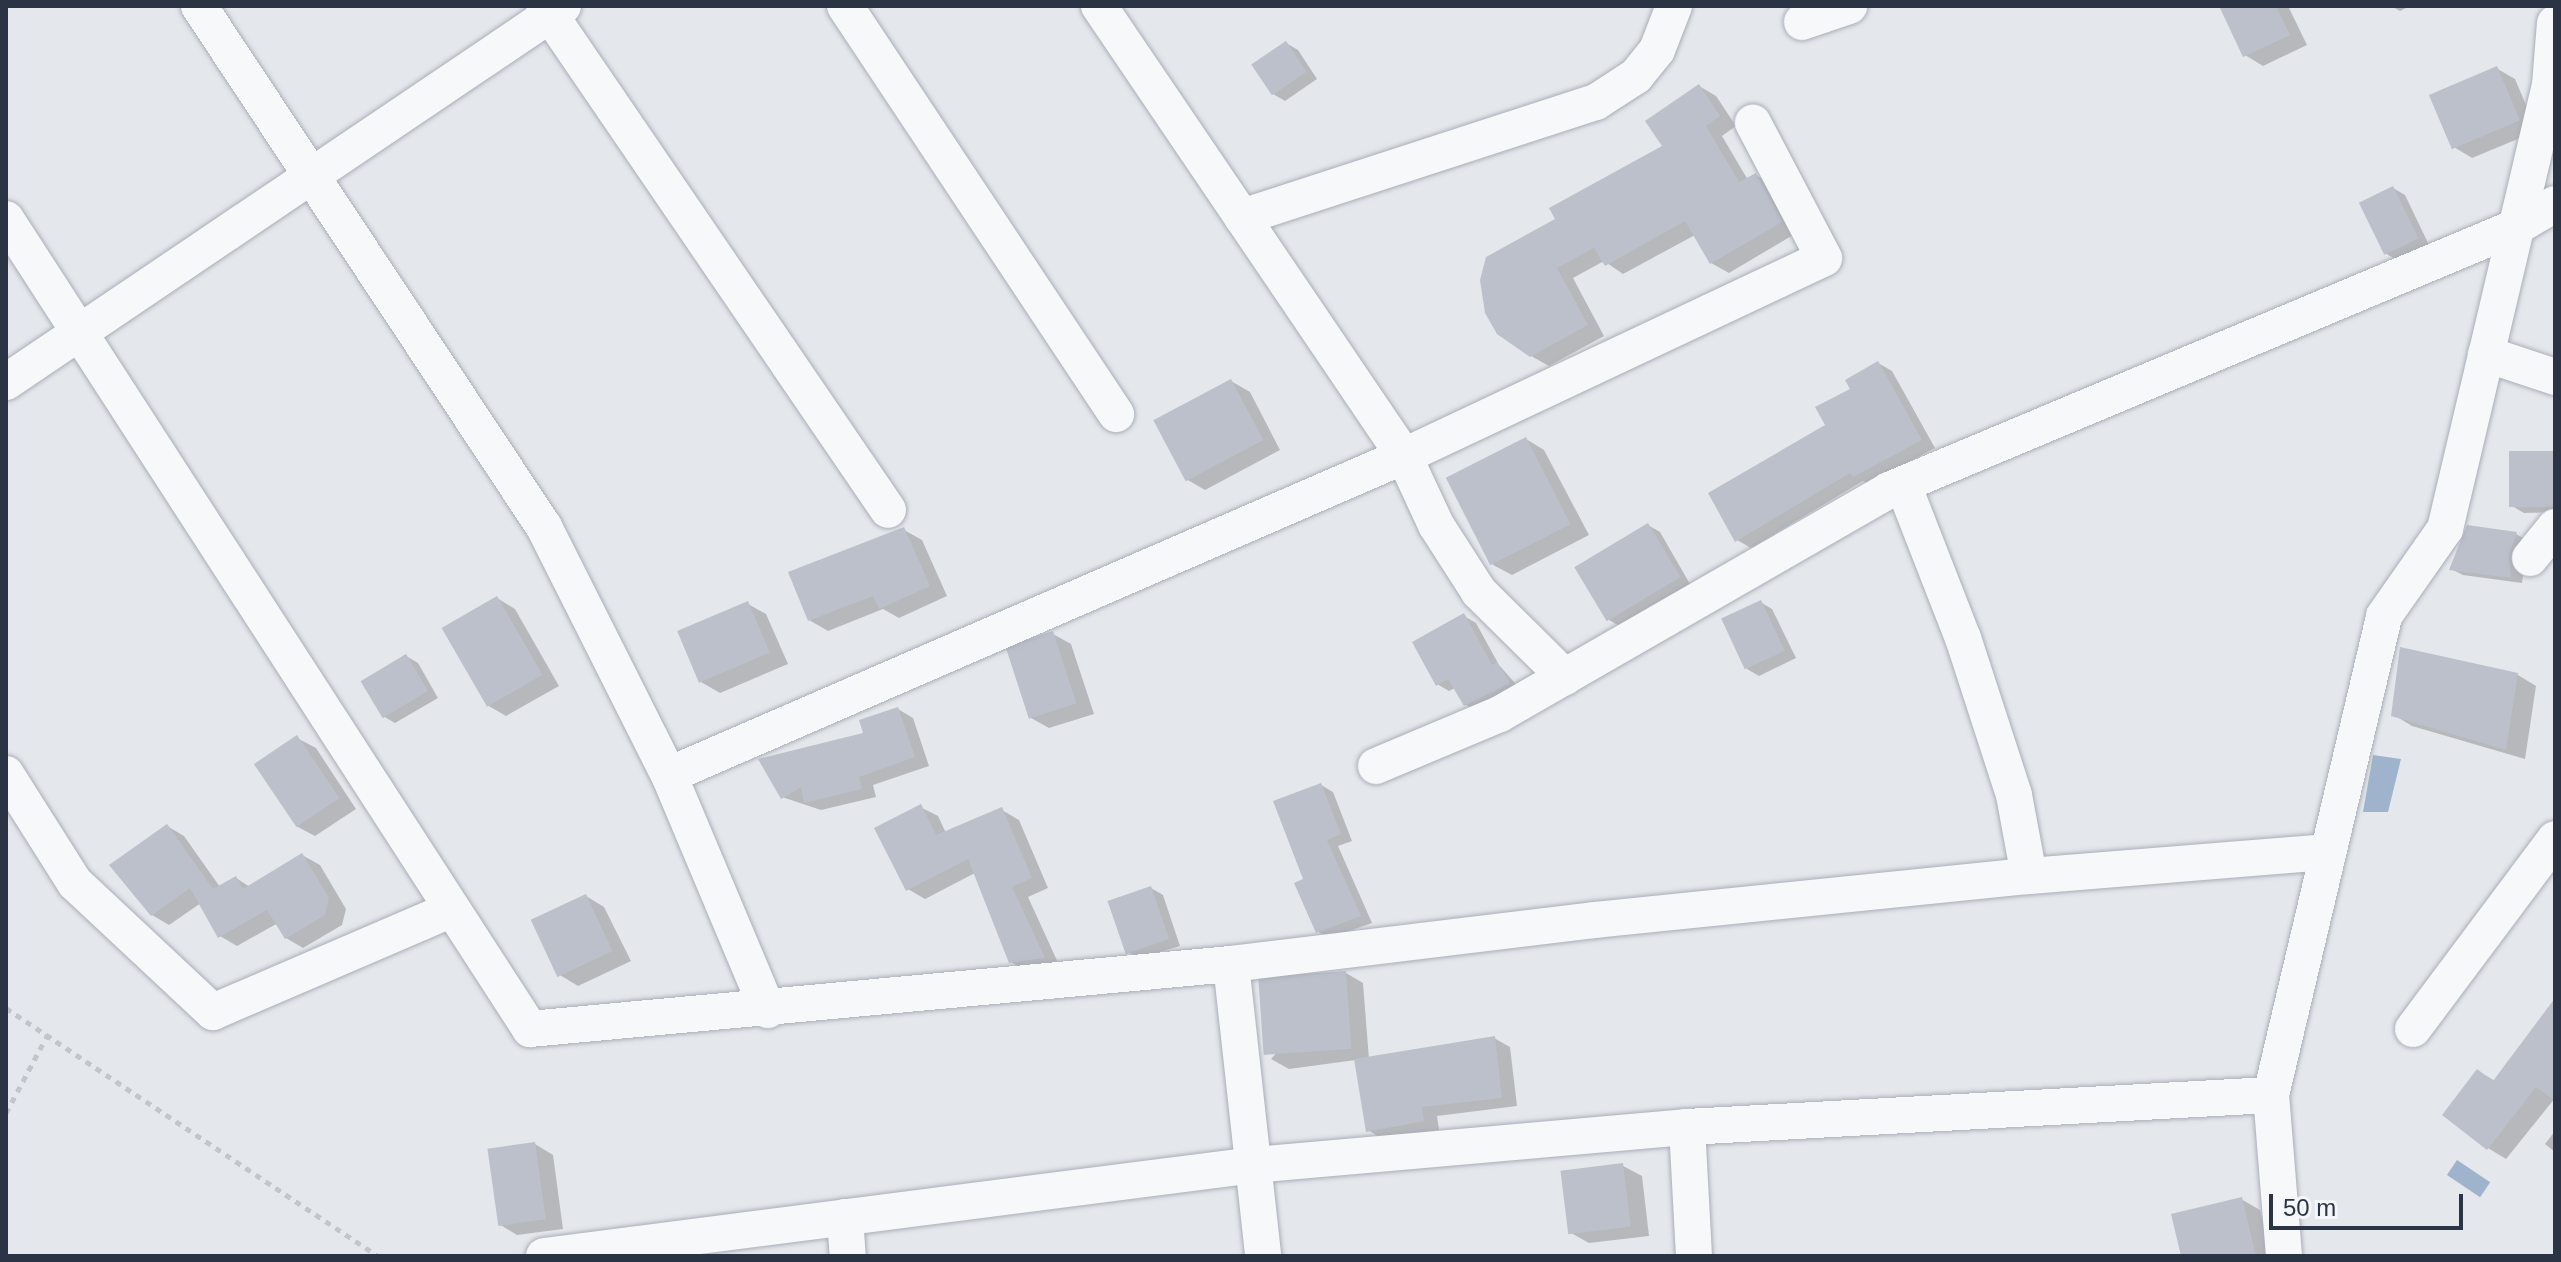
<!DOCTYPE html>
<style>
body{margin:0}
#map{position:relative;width:2561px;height:1262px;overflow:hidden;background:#e4e7ec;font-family:Helvetica,sans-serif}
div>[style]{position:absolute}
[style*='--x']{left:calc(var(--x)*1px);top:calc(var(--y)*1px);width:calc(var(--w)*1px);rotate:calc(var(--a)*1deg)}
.water>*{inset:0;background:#9fb4cc;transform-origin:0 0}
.shadow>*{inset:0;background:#0003}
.building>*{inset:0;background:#bbc0ca;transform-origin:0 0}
.path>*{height:5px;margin-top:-2.5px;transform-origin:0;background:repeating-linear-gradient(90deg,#c2c5cb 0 6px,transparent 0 12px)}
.roads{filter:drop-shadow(0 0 2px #a9aeb7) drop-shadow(0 0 2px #a9aeb7)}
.minor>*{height:36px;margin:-18px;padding:0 18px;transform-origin:18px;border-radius:18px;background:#f7f8fa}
span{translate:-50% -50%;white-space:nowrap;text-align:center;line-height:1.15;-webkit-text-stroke:7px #f4f6f9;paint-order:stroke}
.frame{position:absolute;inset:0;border:8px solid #2b3445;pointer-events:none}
.scale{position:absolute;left:2269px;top:1194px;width:194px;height:36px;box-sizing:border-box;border:4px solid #2b3445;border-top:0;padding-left:10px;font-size:24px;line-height:28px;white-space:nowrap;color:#2b3445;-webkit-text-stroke:6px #f4f6f9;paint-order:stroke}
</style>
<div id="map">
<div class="water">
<i style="clip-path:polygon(2373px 755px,2401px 759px,2388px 812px,2363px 812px)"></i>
<i style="left:2457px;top:1160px;width:40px;height:18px;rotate:34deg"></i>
</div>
<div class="shadow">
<i style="clip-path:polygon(2221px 6px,2288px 6px,2307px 45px,2263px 66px,2245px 55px)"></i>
<i style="clip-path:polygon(2391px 6px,2410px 6px,2400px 11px)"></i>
<i style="clip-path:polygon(1286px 43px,1298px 50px,1317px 79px,1285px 101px,1273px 94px)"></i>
<i style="clip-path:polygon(2496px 68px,2515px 79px,2537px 131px,2472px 158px,2454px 147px)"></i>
<i style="clip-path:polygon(1699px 86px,1716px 96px,1736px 126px,1722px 136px,1748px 180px,1756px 175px,1773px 185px,1798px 232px,1729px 273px,1711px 263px,1695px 235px,1623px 274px,1604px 261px,1573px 278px,1604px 336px,1549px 366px,1531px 356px,1558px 220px,1665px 146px)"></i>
<i style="clip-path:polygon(2393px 188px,2405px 195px,2429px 245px,2397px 260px,2385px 253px)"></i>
<i style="clip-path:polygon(1878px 363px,1892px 371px,1935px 448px,1868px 484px,1863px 481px,1751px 548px,1737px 540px)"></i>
<i style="clip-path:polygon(1231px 381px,1250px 392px,1280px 450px,1205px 490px,1186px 479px)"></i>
<i style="clip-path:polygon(1526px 439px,1544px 450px,1589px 535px,1512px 575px,1493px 565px)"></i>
<i style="clip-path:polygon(2555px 453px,2555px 512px,2524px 513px,2512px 506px)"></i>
<i style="clip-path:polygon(1648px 525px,1660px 532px,1690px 584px,1621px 627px,1609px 620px)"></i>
<i style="clip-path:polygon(904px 530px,922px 540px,947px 596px,899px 618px,883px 609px,828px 631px,809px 620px)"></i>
<i style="clip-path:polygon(2516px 534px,2528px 541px,2522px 583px,2463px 575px,2451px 569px)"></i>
<i style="clip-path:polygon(497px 598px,515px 609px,559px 686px,506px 716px,487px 705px)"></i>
<i style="clip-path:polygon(1760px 602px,1772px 609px,1796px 658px,1759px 676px,1747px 669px)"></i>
<i style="clip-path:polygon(748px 604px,766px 614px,788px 664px,720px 693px,701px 682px)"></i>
<i style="clip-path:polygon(1464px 616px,1476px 623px,1499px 665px,1521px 690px,1478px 712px,1466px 705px,1455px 688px,1449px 691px,1437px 684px)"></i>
<i style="clip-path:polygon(1053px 634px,1071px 644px,1094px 714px,1049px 728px,1031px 718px)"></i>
<i style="clip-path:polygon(2402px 649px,2518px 675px,2536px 686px,2525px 759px,2412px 726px,2394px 715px)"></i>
<i style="clip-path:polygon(406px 656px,418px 663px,438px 698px,395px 723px,383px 716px)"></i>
<i style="clip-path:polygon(898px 709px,913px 718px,929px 766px,873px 785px,876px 797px,821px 810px,782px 797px)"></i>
<i style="clip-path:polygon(297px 738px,316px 748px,356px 809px,315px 836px,296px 826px)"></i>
<i style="clip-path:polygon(1321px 785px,1333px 792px,1352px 841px,1338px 846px,1372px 923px,1329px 938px,1317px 931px)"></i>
<i style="clip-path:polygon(920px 807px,938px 816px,946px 833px,1002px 810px,1019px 820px,1048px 888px,1028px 897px,1060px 967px,1028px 972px,1011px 962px,975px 873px,925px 899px,908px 889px)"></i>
<i style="clip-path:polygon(167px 826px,184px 836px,220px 887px,236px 878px,250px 887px,302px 855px,320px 865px,346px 909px,342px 925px,303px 948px,286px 938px,278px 923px,237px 946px,220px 936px,201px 903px,169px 925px,152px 915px)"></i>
<i style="clip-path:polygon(1151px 888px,1163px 895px,1180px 946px,1139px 958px,1127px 951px)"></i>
<i style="clip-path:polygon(586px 896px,604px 907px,631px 961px,578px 986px,560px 975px)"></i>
<i style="clip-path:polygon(1346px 973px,1363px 983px,1369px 1059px,1494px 1038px,1510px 1047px,1517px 1106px,1437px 1116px,1439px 1130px,1384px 1140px,1368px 1130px,1356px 1060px,1289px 1069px,1271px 1059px)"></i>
<i style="clip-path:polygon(2555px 1017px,2555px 1098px,2506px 1159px,2488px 1148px,2478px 1071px,2495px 1081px)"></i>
<i style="clip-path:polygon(2555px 1131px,2555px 1152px,2545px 1144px)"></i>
<i style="clip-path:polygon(535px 1144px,553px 1155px,563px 1229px,517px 1235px,499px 1224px)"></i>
<i style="clip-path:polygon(1623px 1166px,1642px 1176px,1649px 1236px,1589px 1243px,1571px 1233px)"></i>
<i style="clip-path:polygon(2241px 1199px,2260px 1210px,2271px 1256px,2183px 1256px)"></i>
</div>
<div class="building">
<i style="clip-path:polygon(2219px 6px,2276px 6px,2290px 35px,2243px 57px)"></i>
<i style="left:1286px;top:41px;width:37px;height:42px;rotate:56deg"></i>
<i style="left:2497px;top:66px;width:59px;height:74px;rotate:67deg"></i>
<i style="clip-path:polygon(1699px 84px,1720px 116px,1706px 126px,1739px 182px,1756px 173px,1782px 222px,1710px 264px,1685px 221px,1605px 266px,1594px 248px,1557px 268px,1588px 325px,1530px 357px,1497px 334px,1485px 313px,1480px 280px,1486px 257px,1555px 219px,1549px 208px,1662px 146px,1645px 121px)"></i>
<i style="left:2393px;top:186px;width:58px;height:38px;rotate:64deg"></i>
<i style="clip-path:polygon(1878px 361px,1922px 440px,1853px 477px,1850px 473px,1735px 542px,1708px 493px,1825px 425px,1815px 407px,1850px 389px,1845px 380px)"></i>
<i style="left:1231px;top:379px;width:69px;height:88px;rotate:62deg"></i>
<i style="left:1526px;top:437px;width:98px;height:90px;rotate:63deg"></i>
<i style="left:2509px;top:451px;width:46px;height:56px"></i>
<i style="left:1648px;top:523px;width:63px;height:86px;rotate:59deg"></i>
<i style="clip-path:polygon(2467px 525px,2517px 532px,2509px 556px,2511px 578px,2449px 570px)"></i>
<i style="clip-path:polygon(904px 527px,930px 586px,879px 609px,873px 596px,808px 621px,788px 572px)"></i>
<i style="left:497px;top:596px;width:91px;height:64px;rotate:60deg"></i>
<i style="left:1761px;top:600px;width:56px;height:44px;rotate:65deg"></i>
<i style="left:748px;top:601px;width:56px;height:77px;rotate:67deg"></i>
<i style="clip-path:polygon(1464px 613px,1492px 665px,1497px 662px,1510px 683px,1464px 706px,1448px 679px,1436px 686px,1412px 642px)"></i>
<i style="left:1053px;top:631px;width:76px;height:50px;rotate:72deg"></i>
<i style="clip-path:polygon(2400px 647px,2518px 673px,2506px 750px,2391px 716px)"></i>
<i style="left:406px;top:654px;width:43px;height:53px;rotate:59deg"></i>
<i style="clip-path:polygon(898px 707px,915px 757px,859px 777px,862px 789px,804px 803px,801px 787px,781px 799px,758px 759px,863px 733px,859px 720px)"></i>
<i style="left:297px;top:735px;width:76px;height:52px;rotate:56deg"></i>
<i style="clip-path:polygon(1321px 783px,1341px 834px,1327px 840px,1361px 916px,1316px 933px,1294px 883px,1303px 879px,1273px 801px)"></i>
<i style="clip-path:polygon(921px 804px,936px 835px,1002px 807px,1032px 878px,1012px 887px,1045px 958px,1009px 963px,968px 859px,906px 891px,874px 828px)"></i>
<i style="clip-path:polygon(167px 824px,213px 889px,236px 876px,243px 889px,302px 853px,329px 898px,325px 915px,285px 939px,267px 910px,218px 938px,190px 888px,151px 916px,109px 865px)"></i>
<i style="left:1151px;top:886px;width:56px;height:46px;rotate:71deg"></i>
<i style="left:586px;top:894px;width:63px;height:61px;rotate:65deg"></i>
<i style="left:1346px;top:971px;width:78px;height:88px;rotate:86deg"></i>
<i style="clip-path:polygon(2555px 998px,2555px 1101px,2536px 1087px,2487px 1150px,2442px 1115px,2477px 1069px,2493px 1081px)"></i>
<i style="clip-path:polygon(1495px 1036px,1502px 1098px,1422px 1107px,1424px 1121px,1366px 1132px,1354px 1059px)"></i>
<i style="left:535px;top:1142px;width:78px;height:48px;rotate:82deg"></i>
<i style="left:1623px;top:1163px;width:64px;height:63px;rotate:83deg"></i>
<i style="clip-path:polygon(2242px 1197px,2256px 1256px,2181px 1256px,2171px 1214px)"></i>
</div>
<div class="path">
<i style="--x:6;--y:1008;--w:447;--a:33.7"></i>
<i style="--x:6;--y:1113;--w:89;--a:-62"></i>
</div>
<div class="roads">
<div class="minor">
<i style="--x:199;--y:6;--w:625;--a:56.49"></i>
<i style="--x:544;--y:527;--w:278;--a:63.3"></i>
<i style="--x:669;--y:775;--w:255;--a:67.2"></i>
<i style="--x:544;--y:6;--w:610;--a:55.68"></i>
<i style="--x:845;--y:6;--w:490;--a:56.4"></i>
<i style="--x:1099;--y:6;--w:544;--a:55.87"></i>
<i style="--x:1404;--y:456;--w:76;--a:65.1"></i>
<i style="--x:1436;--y:525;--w:80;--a:57.3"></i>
<i style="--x:1479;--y:592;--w:121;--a:44.7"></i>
<i style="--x:1802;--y:22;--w:50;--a:-18.8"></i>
<i style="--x:1242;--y:217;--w:372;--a:-18"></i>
<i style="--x:1596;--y:102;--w:48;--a:-33"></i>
<i style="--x:1636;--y:76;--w:33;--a:-51"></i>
<i style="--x:1657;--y:50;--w:47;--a:-68.9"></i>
<i style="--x:6;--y:219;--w:965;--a:57.1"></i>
<i style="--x:530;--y:1029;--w:704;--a:-5.3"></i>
<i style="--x:1231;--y:964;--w:366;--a:-6.9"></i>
<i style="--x:1594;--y:920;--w:437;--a:-5.8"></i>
<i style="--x:2029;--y:876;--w:298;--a:-4.6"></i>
<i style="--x:2486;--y:354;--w:73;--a:18.4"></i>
<i style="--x:6;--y:382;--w:672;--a:-34.02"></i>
<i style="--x:1904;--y:487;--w:162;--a:68.7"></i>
<i style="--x:1963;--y:638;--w:165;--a:72"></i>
<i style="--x:2014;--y:795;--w:82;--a:79.5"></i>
<i style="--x:2530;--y:558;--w:40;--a:-51"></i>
<i style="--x:1376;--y:766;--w:134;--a:-22.8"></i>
<i style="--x:1500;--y:714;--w:449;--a:-29.9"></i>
<i style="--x:1889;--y:490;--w:680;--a:-22.76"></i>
<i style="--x:2516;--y:227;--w:45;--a:-30.5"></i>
<i style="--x:6;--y:774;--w:129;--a:57.7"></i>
<i style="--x:75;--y:883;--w:189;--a:43.1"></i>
<i style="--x:213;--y:1012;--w:260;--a:-23.3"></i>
<i style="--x:669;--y:775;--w:801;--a:-23.46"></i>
<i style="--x:1404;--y:456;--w:464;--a:-25.2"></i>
<i style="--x:1824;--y:258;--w:153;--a:-117.7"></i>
<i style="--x:1231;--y:964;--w:294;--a:83.7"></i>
<i style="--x:2413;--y:1029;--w:237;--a:-53.2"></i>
<i style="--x:1687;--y:1127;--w:129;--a:86.9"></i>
<i style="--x:845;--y:1217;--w:39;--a:86"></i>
<i style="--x:544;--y:1256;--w:715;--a:-7.31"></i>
<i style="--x:1253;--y:1165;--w:436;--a:-5"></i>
<i style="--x:1687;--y:1127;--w:585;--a:-3.14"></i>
<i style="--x:2284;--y:1256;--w:162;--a:-94.6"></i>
<i style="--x:2271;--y:1095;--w:492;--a:-76.7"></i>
<i style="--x:2384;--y:616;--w:106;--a:-55"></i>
<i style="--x:2445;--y:529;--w:456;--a:-76.7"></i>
<i style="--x:2550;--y:85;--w:62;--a:-85.4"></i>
</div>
</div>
<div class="frame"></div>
<div class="scale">50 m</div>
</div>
